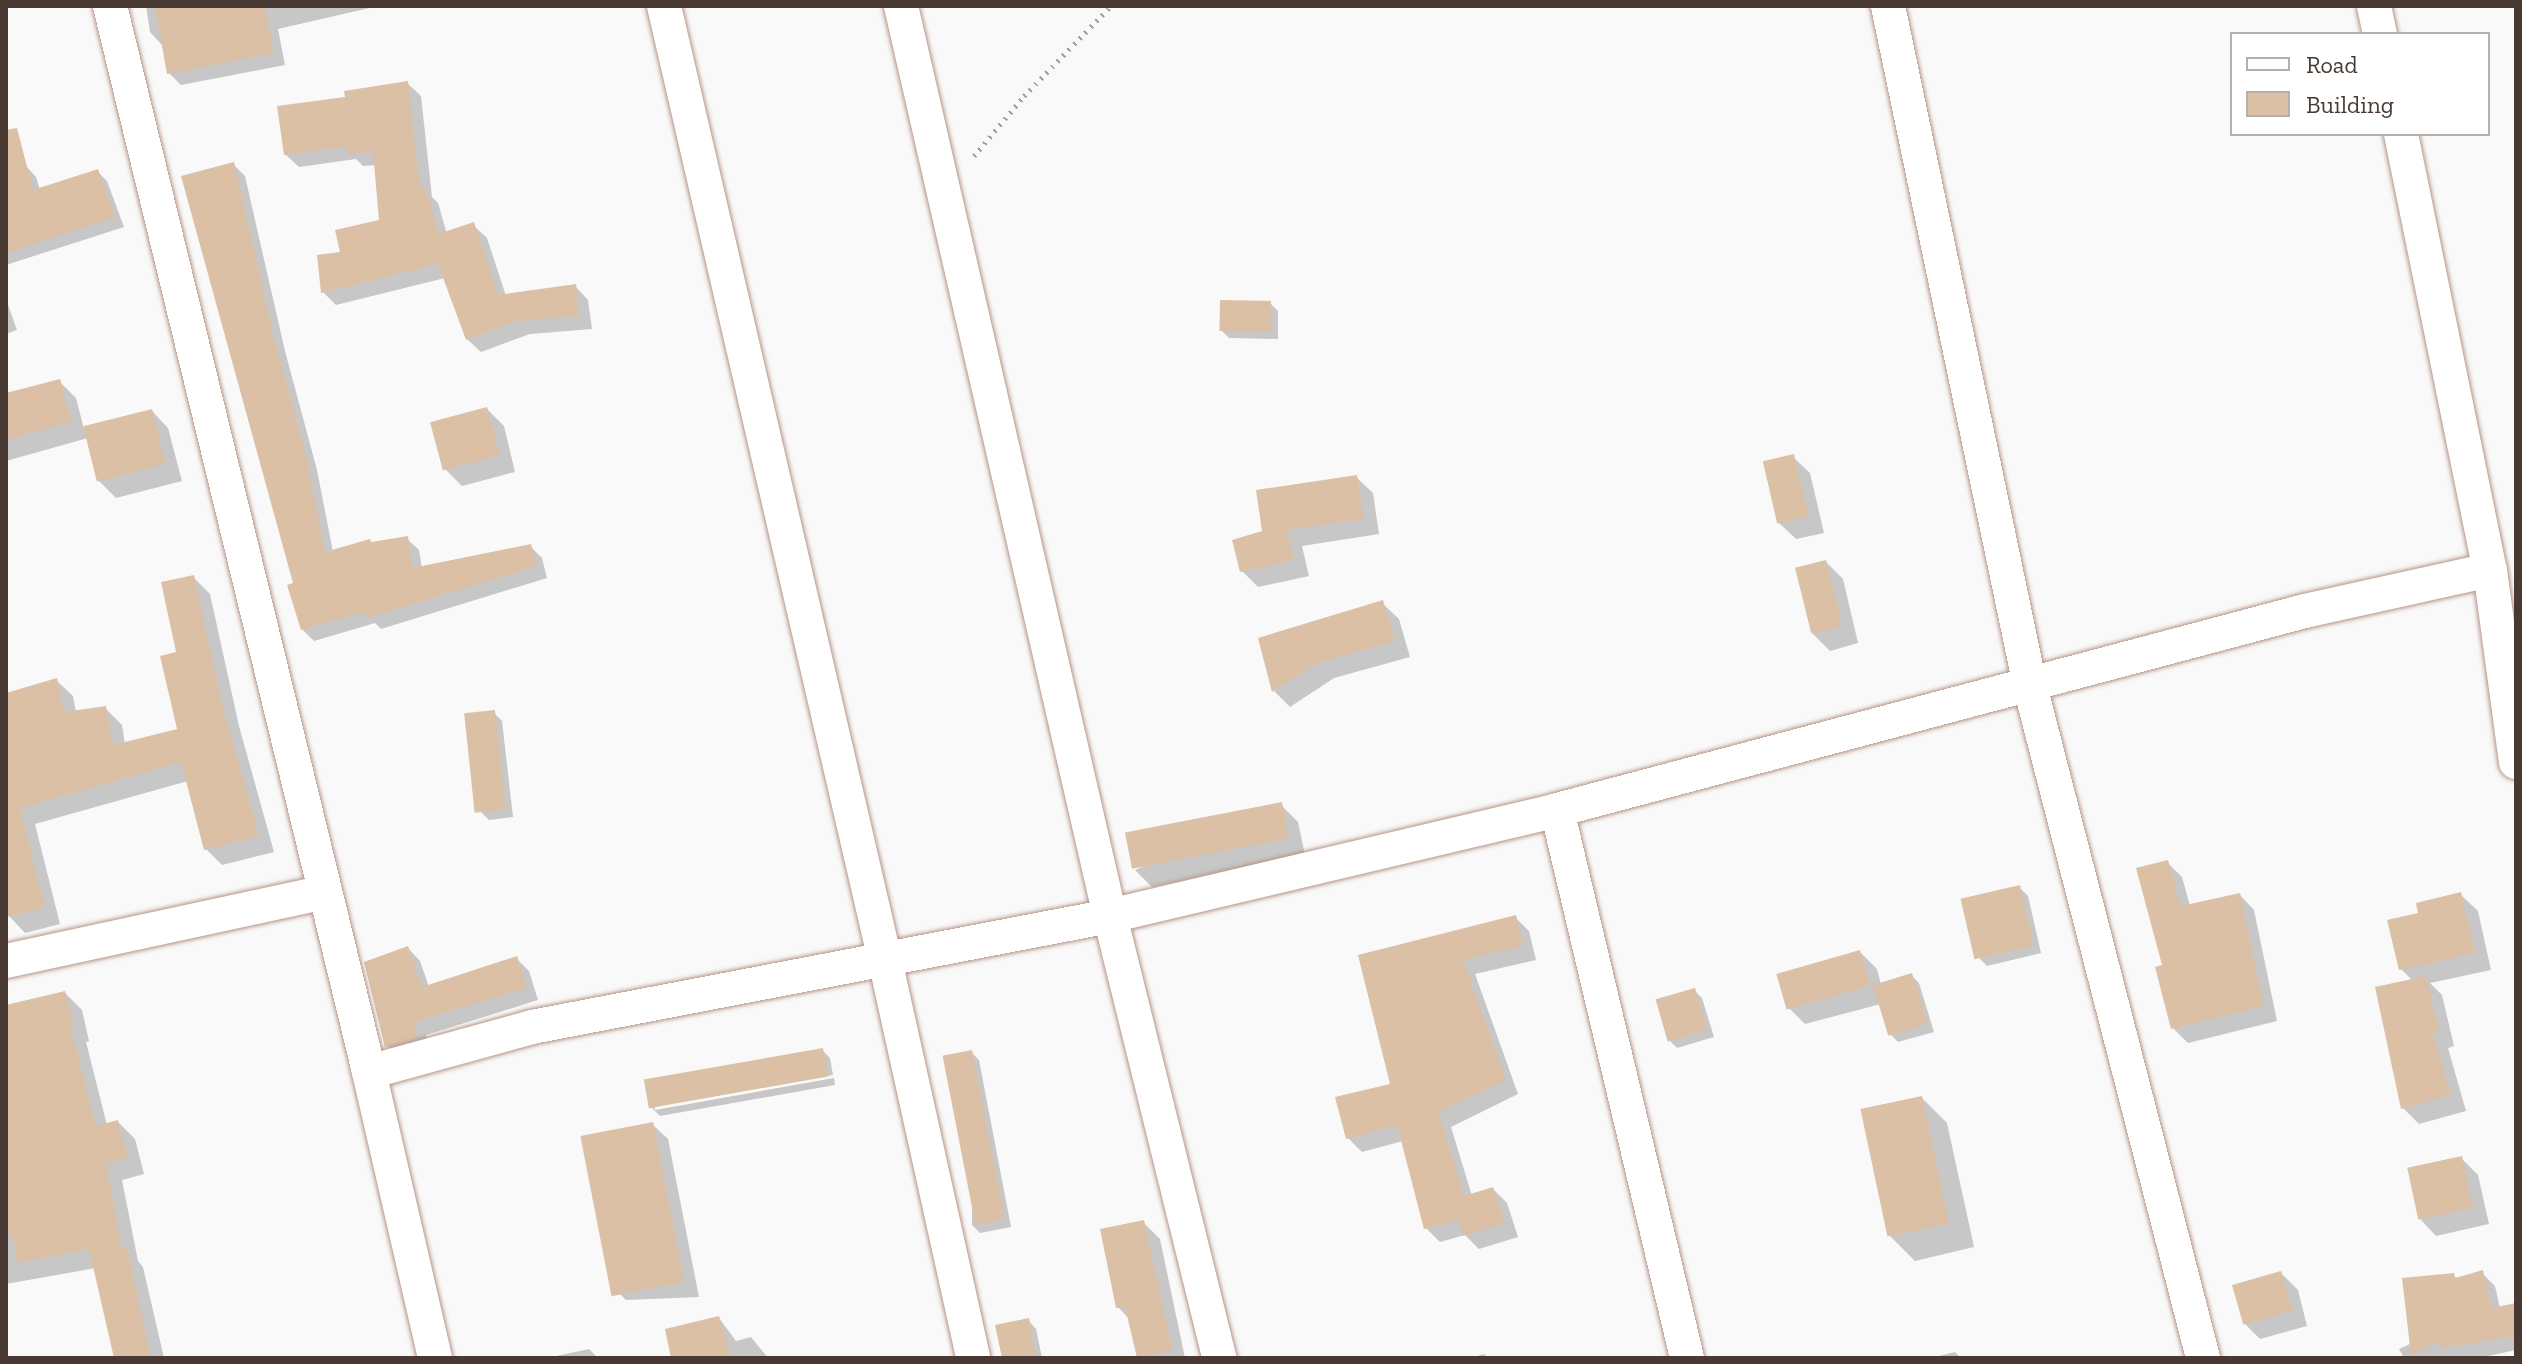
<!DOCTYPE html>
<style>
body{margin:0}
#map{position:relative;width:2522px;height:1364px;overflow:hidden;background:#f9f9f9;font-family:"Zilla Slab",serif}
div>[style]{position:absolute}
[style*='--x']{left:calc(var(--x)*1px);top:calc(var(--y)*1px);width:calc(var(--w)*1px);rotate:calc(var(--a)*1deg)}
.shadow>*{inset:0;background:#0003}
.building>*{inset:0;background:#dbc0a5;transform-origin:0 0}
.path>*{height:5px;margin-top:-2.5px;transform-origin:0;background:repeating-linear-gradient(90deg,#a69f9d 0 2px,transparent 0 8px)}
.roads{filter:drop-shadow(0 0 2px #b79385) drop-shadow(0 0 2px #b79385)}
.minor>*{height:34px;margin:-17px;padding:0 17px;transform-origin:17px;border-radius:17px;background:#fff}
span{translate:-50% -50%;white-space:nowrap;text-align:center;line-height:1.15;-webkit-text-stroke:6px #fff;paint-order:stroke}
.frame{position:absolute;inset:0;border:8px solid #483933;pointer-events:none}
.legend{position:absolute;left:2230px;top:32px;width:260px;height:104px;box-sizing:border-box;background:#fff;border:2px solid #b6b0ad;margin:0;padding:10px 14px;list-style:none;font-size:24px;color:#483933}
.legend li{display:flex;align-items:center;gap:16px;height:40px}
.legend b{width:40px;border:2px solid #b6b0ad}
</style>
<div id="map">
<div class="shadow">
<i style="clip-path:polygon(146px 6px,374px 6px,374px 7px,278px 29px,285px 65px,181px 85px,169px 73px,162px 45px,150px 32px)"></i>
<i style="clip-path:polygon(407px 83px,421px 96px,432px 197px,438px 203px,447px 234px,473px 225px,487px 238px,506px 296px,575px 286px,588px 300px,592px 329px,530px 334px,481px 352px,467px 339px,445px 278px,336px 305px,323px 292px,343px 254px,381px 222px,376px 165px,363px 166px,356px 159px,299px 167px,285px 154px,347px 98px)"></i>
<i style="clip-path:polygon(233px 164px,245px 176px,285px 351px,317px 470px,333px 552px,407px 539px,419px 550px,422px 568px,530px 546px,542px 558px,547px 578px,381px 629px,375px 623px,314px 641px,302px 629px)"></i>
<i style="clip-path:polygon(26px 166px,36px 177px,40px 190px,97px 171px,107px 181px,124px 227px,6px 265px,6px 170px)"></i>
<i style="clip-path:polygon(6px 299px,17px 330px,6px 334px)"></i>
<i style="clip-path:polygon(1270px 303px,1278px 311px,1278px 339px,1229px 338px,1221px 330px)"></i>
<i style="clip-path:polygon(59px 381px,76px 398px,84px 429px,152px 411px,168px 428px,182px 481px,116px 498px,99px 481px,88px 438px,6px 461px,6px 395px)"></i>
<i style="clip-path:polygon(487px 409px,504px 426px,515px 472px,462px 486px,445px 469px)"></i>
<i style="clip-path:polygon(1793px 457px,1810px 473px,1824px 533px,1796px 539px,1779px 523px)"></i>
<i style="clip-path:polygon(1356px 477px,1373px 493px,1379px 534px,1302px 546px,1309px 576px,1258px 587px,1242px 571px,1264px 533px)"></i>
<i style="clip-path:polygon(1826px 562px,1843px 579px,1858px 643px,1830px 651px,1813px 634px)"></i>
<i style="clip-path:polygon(194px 578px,210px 594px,239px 726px,274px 852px,222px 865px,206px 849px,188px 781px,35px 824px,60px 924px,25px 933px,9px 916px,6px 905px,6px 695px,56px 680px,73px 696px,76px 712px,105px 708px,122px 725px,125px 744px,179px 730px,179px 654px)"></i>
<i style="clip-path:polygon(1382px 603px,1399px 619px,1410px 657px,1334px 678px,1290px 707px,1274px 691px)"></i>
<i style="clip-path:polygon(494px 713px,502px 721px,513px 817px,489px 820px,481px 812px)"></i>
<i style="clip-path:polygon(1281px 805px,1298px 822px,1305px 855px,1152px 887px,1135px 870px)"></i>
<i style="clip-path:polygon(2167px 862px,2182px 877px,2190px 906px,2240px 895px,2254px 910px,2277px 1021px,2188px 1043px,2173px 1028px,2164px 967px)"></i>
<i style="clip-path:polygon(2020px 888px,2028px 896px,2041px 953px,1987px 966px,1979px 958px)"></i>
<i style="clip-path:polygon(2461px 895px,2478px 911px,2491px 970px,2430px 983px,2442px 995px,2454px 1046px,2448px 1048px,2466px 1111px,2419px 1124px,2403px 1108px,2413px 981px,2401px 969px,2421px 914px)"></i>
<i style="clip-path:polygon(1515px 917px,1529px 931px,1536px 960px,1475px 974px,1518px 1094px,1451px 1127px,1472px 1196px,1493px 1189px,1507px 1203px,1518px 1237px,1479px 1249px,1465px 1235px,1440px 1242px,1426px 1228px,1403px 1141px,1362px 1152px,1348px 1138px,1392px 1085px,1360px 956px)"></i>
<i style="clip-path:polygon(408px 948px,420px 961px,429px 987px,516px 958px,529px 971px,538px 1000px,426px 1035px,430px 1050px,400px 1058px,387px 1046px)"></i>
<i style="clip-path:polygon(1860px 952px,1877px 969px,1881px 985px,1911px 975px,1919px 983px,1934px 1032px,1898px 1042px,1890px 1034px,1881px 1004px,1805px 1024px,1788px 1007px)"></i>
<i style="clip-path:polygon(1694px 990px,1702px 998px,1714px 1037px,1677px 1048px,1669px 1040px)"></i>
<i style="clip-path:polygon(65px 993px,82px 1010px,89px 1041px,86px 1042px,107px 1125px,118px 1122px,135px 1139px,144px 1174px,122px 1180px,138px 1261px,143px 1267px,164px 1358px,116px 1358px,96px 1268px,6px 1284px,6px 1007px)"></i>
<i style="clip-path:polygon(822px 1050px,830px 1058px,833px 1075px,655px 1106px,655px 1110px,834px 1078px,835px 1085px,660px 1116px,652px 1108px,647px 1081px)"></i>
<i style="clip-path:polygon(971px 1052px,979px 1060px,1011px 1227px,980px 1233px,972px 1225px)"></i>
<i style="clip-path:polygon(1922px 1098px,1947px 1123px,1974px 1247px,1915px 1261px,1890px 1236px)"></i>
<i style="clip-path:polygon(652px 1124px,668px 1139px,699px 1297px,626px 1300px,611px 1285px)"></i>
<i style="clip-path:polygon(2461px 1158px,2478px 1175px,2489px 1224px,2436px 1236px,2420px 1219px)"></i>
<i style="clip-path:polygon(1143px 1222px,1160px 1239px,1185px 1358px,1140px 1358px,1130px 1320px,1118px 1307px)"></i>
<i style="clip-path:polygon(2281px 1273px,2298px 1290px,2307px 1326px,2260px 1339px,2243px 1322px)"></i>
<i style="clip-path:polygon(2482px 1273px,2495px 1286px,2500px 1308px,2516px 1306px,2516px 1350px,2479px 1358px,2404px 1358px,2399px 1349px,2412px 1343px,2453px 1275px,2457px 1279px)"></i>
<i style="clip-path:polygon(719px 1318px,736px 1341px,751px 1337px,768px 1358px,673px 1358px)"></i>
<i style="clip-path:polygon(1028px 1320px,1036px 1329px,1042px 1358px,1004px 1358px)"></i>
<i style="clip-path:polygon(589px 1349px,598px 1358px,547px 1358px)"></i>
<i style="clip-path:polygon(1955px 1352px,1961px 1358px,1931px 1358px)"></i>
<i style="clip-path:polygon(1484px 1354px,1488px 1358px,1470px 1358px)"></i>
</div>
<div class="building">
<i style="clip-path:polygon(155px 6px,265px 6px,274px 53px,167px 74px)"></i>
<i style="clip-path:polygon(408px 81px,420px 189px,426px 187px,438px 234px,474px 222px,498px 295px,576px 284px,579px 316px,516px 321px,466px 340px,438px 264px,321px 293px,317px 255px,340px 252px,335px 230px,379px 220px,373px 152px,348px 154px,348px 146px,284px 155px,277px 106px,345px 97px,344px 91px)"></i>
<i style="clip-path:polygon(17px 128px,33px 190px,98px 169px,115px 217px,6px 253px,6px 130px)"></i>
<i style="clip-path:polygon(234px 162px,274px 338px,306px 456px,325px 552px,370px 539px,371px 542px,408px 536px,412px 568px,531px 544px,537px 566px,367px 618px,365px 612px,301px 630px,287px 585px,293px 583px,181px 176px)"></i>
<i style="left:1220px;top:300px;width:51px;height:31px;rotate:1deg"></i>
<i style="clip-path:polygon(60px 379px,71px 422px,6px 440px,6px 393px)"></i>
<i style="left:487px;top:407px;width:50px;height:59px;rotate:75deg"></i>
<i style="left:152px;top:409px;width:57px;height:71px;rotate:76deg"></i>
<i style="left:1794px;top:454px;width:64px;height:32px;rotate:77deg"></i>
<i style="clip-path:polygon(1357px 475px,1364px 519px,1287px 530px,1294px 560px,1240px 572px,1232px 540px,1262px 531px,1256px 490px)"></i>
<i style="left:1826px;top:560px;width:68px;height:32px;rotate:76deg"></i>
<i style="clip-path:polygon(194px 575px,223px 708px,259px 836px,204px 850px,181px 762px,20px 808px,45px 908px,6px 917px,6px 693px,57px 678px,64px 712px,106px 706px,113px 745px,177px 729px,160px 656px,176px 652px,161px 582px)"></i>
<i style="clip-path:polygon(1383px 600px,1395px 641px,1317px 663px,1272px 692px,1258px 638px)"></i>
<i style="left:495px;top:710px;width:100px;height:31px;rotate:84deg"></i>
<i style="left:1282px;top:802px;width:37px;height:160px;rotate:79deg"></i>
<i style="clip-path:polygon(2168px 860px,2181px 906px,2240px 893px,2264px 1006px,2171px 1029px,2155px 967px,2162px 965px,2136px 868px)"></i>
<i style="left:2020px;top:885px;width:62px;height:61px;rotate:77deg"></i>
<i style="clip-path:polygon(2461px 892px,2475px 953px,2399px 970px,2387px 920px,2418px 913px,2416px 903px)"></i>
<i style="clip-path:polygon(1516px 915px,1523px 946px,1463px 960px,1506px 1080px,1439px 1112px,1464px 1196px,1493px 1187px,1505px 1223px,1463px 1236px,1458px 1220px,1424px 1229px,1397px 1125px,1346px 1139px,1335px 1097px,1390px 1084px,1358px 955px)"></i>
<i style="clip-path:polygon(408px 946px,422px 987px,517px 956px,527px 988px,414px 1022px,418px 1038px,385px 1047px,364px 962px)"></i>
<i style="left:1860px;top:950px;width:37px;height:87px;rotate:74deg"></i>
<i style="left:1912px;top:973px;width:53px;height:41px;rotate:73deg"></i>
<i style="clip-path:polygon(2426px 976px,2439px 1031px,2433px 1032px,2451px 1095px,2401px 1109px,2375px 987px)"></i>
<i style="left:1695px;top:988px;width:44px;height:41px;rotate:74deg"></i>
<i style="clip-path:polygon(65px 991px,73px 1025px,70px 1025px,96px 1126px,118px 1120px,128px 1158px,106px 1163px,122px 1249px,127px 1248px,151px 1358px,114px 1358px,89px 1249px,17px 1263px,13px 1235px,6px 1237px,6px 1005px)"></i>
<i style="left:823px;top:1048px;width:29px;height:182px;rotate:80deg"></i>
<i style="left:972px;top:1050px;width:172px;height:30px;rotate:79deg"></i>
<i style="left:1922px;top:1096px;width:130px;height:63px;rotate:78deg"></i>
<i style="left:653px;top:1122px;width:163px;height:74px;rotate:79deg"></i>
<i style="left:2462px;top:1156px;width:53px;height:56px;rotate:78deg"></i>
<i style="clip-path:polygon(1144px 1220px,1172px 1350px,1137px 1358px,1125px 1307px,1116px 1308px,1100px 1229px)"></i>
<i style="clip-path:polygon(2483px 1270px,2491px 1308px,2516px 1303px,2516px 1336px,2441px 1348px,2440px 1341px,2411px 1355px,2402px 1278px,2454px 1273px,2455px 1278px)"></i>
<i style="left:2281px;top:1271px;width:41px;height:51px;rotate:74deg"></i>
<i style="clip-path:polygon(719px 1316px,731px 1358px,671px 1358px,665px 1329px)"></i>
<i style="clip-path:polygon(1029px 1318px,1036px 1358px,1002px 1358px,995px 1325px)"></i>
</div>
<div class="path">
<i style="--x:974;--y:156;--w:78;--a:-50.2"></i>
<i style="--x:1024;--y:96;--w:125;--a:-46"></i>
</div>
<div class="roads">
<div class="minor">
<i style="--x:110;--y:6;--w:1097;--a:76.34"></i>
<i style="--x:369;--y:1072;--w:294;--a:77"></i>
<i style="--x:664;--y:6;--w:979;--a:76.96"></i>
<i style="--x:885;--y:960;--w:408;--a:77.5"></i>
<i style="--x:901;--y:6;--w:934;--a:77.07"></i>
<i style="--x:1110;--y:916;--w:455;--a:76.1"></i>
<i style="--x:1888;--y:6;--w:695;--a:78.2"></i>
<i style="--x:2030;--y:686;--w:694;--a:75.56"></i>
<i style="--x:2374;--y:6;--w:29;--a:78"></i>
<i style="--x:2401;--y:134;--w:445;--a:78.5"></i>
<i style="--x:2490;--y:570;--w:194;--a:82.3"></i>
<i style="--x:1557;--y:810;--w:563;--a:76.65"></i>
<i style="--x:6;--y:961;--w:326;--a:-12.2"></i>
<i style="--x:369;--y:1072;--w:169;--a:-15.4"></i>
<i style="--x:532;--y:1027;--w:589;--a:-10.87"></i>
<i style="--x:1110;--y:916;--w:459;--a:-13.3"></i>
<i style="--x:1557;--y:810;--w:774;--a:-14.9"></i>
<i style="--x:2305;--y:611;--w:189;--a:-12.5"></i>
</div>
</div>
<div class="frame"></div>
<ul class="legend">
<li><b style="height:10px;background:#fff"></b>Road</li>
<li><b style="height:22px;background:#dbc0a5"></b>Building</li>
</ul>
</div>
